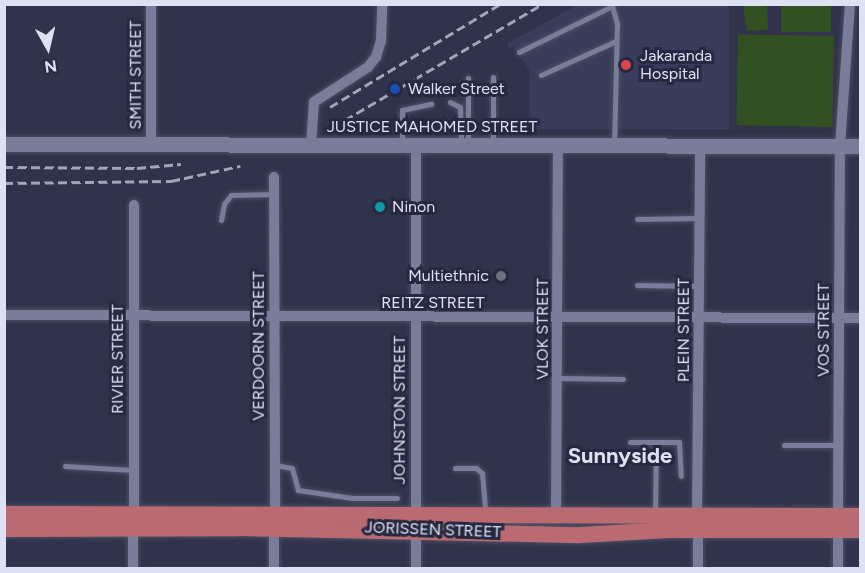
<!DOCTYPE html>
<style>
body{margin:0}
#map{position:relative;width:865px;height:573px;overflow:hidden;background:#30334b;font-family:Figtree,sans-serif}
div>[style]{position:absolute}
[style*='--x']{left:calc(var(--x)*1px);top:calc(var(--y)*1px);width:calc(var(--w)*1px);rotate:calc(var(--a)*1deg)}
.built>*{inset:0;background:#393d5b}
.green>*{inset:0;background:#325122;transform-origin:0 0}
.roads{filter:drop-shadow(0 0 2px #4b4e63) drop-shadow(0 0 2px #4b4e63)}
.service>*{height:5px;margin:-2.5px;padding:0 2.5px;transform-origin:2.5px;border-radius:2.5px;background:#797d9a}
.minor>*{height:10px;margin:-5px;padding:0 5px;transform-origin:5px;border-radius:5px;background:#797d9a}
.secondary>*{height:15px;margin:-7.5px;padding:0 7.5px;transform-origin:7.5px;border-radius:7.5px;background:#797d9a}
.primary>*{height:16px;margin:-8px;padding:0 8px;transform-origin:8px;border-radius:8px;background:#bc6a72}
.rail>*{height:3px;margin-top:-1.5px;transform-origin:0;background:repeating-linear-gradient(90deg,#a2a5b7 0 9px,transparent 0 13.5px)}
.dots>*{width:16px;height:16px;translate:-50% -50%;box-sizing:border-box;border:3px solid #262941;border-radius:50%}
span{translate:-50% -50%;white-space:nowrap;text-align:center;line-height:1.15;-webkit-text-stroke:6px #262941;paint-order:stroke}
.poi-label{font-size:16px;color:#dee1f1}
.left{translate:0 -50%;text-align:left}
.right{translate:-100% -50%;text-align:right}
.street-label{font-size:16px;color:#dee1f1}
.district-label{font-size:22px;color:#dee1f1;font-weight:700}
.frame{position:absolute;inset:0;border:6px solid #dee1f1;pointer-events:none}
.north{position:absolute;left:18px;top:18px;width:60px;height:60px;-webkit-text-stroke:4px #262941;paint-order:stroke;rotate:172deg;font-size:16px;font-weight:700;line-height:24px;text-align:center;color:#dee1f1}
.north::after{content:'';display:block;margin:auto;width:21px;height:27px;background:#dee1f1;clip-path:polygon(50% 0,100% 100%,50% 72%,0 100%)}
</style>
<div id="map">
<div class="built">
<i style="clip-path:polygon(577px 5px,729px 5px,729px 129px,530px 129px,529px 69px,513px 47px,508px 48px,508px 43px)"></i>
</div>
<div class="green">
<i style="clip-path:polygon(743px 5px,767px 5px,768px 30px,747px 31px)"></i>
<i style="left:781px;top:5px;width:50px;height:27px"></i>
<i style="left:834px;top:36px;width:91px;height:96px;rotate:91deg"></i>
</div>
<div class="roads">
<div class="service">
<i style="--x:519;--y:52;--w:104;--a:-26.3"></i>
<i style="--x:612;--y:6;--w:19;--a:74"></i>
<i style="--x:617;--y:24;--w:119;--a:91.4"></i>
<i style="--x:541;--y:75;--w:82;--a:-24.4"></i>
<i style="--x:468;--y:78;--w:66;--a:90"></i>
<i style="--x:450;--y:102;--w:11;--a:27"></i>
<i style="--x:460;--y:107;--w:37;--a:88"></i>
<i style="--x:402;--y:143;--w:33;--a:-90"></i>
<i style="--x:402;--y:110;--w:30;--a:-12"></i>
<i style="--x:493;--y:144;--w:67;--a:-90"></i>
<i style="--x:637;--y:219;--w:63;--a:-0.9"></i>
<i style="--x:221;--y:220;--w:16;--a:-79"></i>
<i style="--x:224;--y:204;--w:11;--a:-52"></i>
<i style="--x:231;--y:195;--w:43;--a:-1.3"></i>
<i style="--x:637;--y:285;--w:62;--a:0.9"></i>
<i style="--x:558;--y:378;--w:65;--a:0.9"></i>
<i style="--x:630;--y:442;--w:49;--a:0"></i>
<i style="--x:679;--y:442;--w:34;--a:87"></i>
<i style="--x:784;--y:445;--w:54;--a:0"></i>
<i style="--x:275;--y:465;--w:17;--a:10"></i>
<i style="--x:292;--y:468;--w:23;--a:75"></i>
<i style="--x:298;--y:490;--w:55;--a:8.4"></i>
<i style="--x:352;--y:498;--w:45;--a:0"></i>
<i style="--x:65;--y:466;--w:68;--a:3.4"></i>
<i style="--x:455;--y:468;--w:21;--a:0"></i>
<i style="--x:476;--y:468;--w:8;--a:40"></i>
<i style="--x:482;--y:473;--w:38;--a:85"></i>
<i style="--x:655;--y:513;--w:71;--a:-89.2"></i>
</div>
<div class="minor">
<i style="--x:416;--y:144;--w:424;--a:90"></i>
<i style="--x:151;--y:145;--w:141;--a:-90"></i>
<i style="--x:311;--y:145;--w:43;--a:-86"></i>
<i style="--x:314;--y:102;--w:64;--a:-32.9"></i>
<i style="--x:368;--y:67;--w:13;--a:-51"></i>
<i style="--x:376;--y:57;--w:17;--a:-73"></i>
<i style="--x:381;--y:41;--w:37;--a:-88"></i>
<i style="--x:274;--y:177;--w:337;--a:89.8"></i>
<i style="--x:134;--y:205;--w:309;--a:90"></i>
<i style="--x:4;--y:315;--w:856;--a:0.2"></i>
<i style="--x:556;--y:513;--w:369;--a:-89.7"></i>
<i style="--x:697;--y:515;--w:371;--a:-89.5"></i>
<i style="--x:838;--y:516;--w:370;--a:-89.7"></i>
<i style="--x:840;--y:146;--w:142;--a:-86"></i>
<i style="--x:698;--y:530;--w:38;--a:90"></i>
<i style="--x:838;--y:530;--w:38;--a:90"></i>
<i style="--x:133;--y:568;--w:39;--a:-90"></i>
<i style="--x:274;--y:568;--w:39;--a:-90"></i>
</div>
<div class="secondary">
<i style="--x:4;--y:144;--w:856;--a:0.13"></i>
</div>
<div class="primary">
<i style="--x:4;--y:514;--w:856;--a:0.13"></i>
<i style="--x:4;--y:529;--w:234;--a:-0.2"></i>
<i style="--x:238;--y:528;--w:342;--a:1.2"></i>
<i style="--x:580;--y:535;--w:89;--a:-3.2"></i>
<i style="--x:669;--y:530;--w:191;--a:0"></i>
</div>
</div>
<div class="rail">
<i style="--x:330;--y:107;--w:199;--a:-31.2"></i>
<i style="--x:333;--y:127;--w:243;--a:-30.4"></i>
<i style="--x:4;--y:167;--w:133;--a:0.4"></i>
<i style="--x:137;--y:168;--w:44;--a:-5.2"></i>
<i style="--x:4;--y:183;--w:167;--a:-0.7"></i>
<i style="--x:171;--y:181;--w:71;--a:-12.3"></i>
</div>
<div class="dots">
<i style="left:626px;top:65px;background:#e0444e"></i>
<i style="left:395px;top:89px;background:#1a4fb4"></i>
<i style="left:380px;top:207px;background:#0f9aa8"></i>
<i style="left:501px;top:276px;background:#6b7280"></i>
</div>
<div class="poi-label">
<span class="left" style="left:640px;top:65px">Jakaranda<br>Hospital</span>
<span class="left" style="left:408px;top:89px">Walker Street</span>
<span class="left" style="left:392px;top:207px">Ninon</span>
<span class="right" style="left:489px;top:276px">Multiethnic</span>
</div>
<div class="street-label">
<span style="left:136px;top:75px;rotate:-90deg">SMITH STREET</span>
<span style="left:432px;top:127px">JUSTICE MAHOMED STREET</span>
<span style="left:433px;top:303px">REITZ STREET</span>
<span style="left:543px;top:329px;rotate:-90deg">VLOK STREET</span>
<span style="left:684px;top:330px;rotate:-90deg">PLEIN STREET</span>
<span style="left:824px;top:330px;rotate:-90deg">VOS STREET</span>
<span style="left:259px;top:346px;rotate:-90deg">VERDOORN STREET</span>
<span style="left:118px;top:359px;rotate:-90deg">RIVIER STREET</span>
<span style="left:400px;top:410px;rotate:-90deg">JOHNSTON STREET</span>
<span style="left:433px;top:530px;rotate:2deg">JORISSEN STREET</span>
</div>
<div class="district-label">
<span style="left:620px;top:456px">Sunnyside</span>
</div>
<div class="frame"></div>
<div class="north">N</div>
</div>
